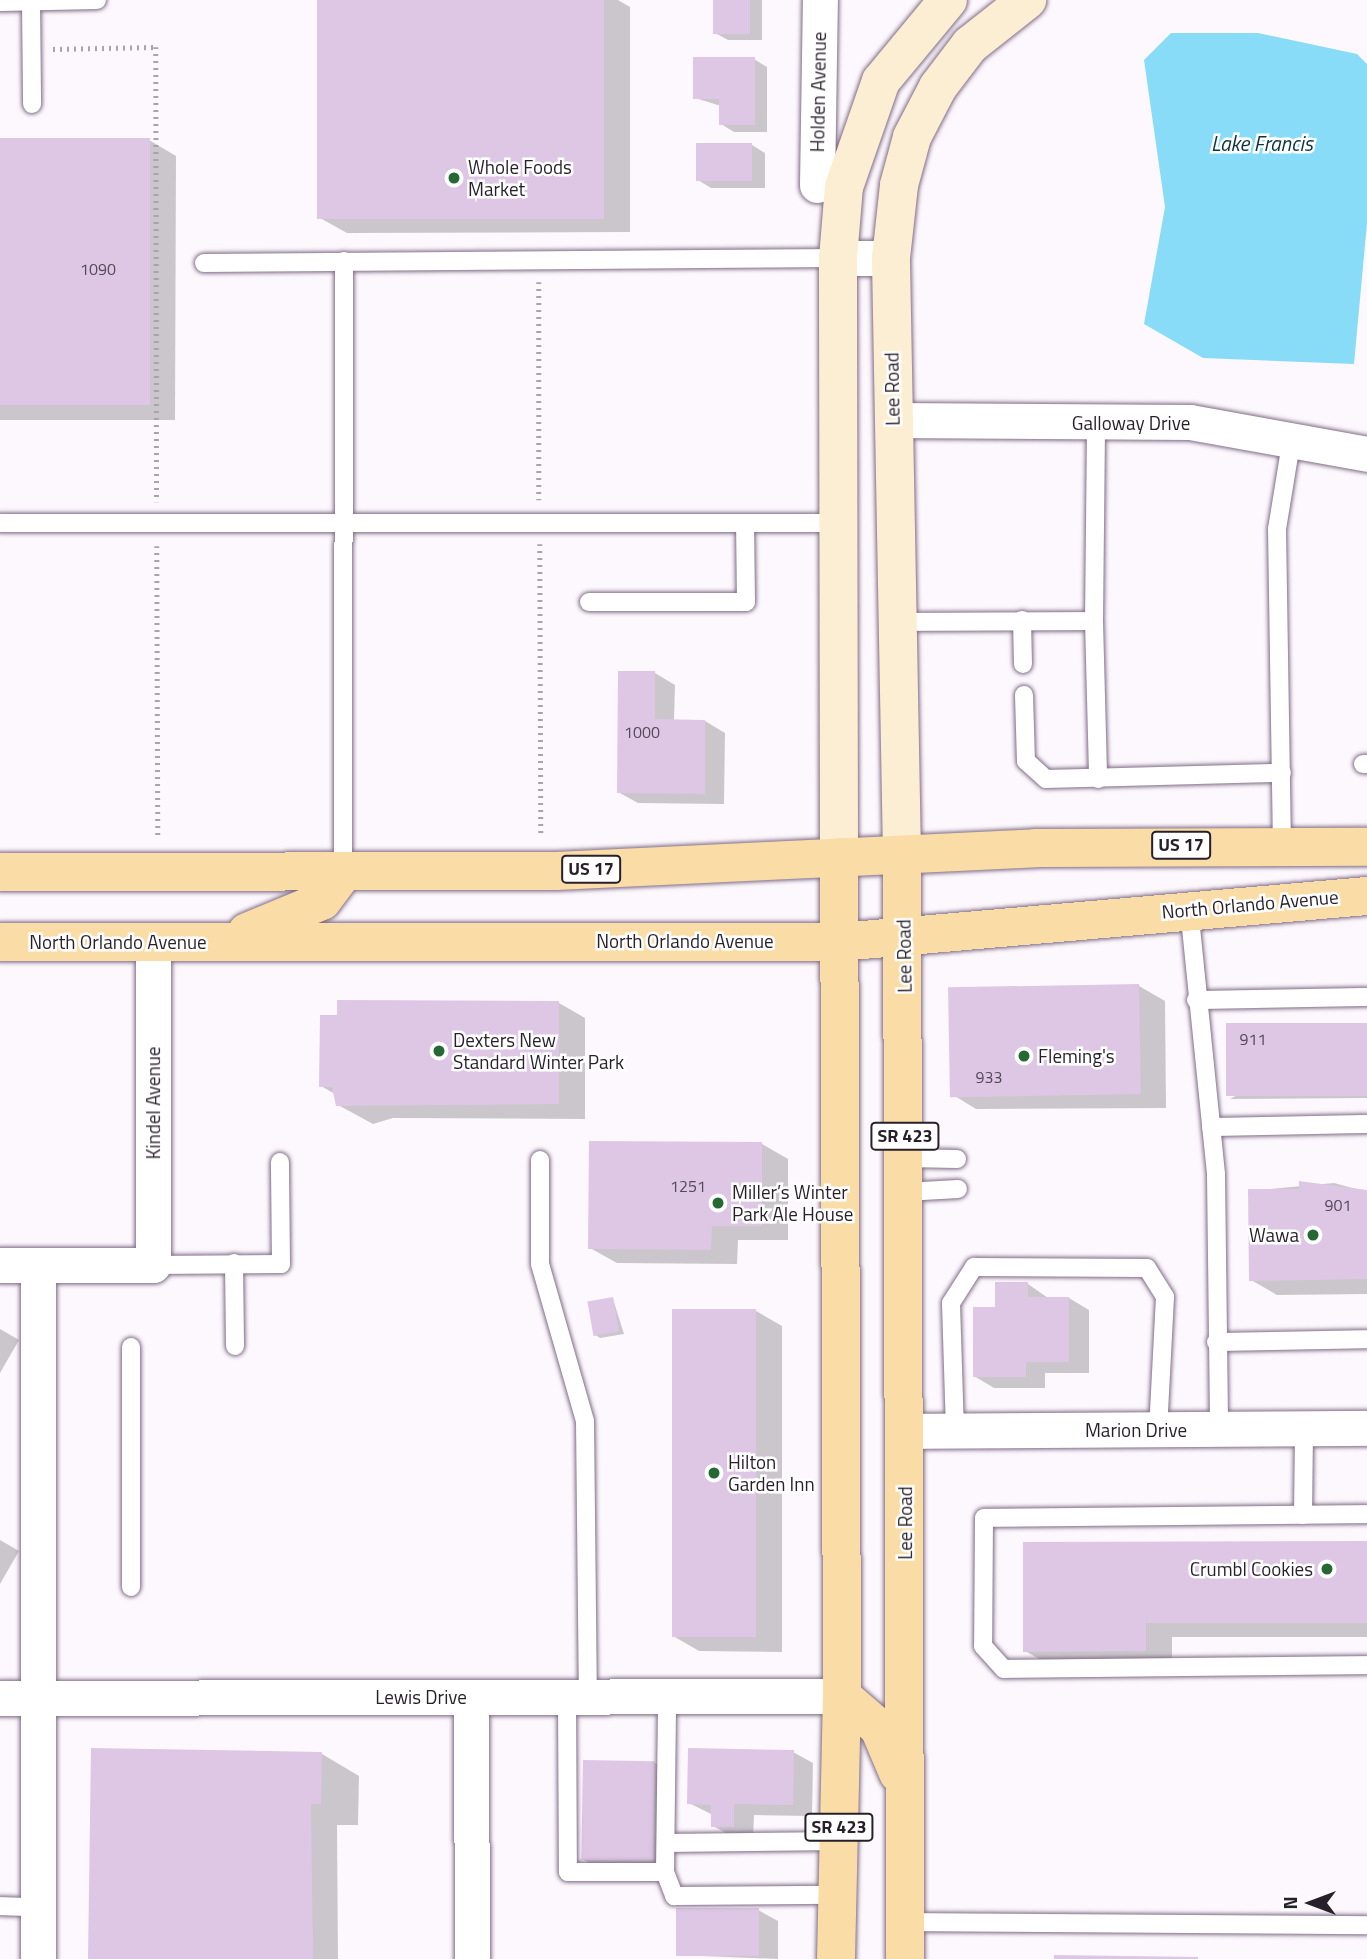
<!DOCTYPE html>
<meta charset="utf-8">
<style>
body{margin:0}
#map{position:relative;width:1367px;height:1959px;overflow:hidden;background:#fdf8fe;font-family:"Titillium Web",sans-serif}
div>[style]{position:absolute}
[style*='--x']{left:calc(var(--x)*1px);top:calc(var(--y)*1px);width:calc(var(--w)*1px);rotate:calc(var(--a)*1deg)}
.water>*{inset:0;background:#88dcf7}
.shadow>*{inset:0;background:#0003;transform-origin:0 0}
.building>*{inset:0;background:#ddc7e4;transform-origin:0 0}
.path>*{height:4.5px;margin-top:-2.25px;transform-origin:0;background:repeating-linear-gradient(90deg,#a9a3aa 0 2px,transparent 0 7px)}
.roads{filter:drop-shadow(0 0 2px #816d87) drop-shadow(0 0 2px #816d87)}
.lane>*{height:18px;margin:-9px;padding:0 9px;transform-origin:9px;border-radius:9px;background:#fff}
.street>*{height:35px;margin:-17.5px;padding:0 17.5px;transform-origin:17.5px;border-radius:17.5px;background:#fff}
.secondary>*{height:38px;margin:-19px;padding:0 19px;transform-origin:19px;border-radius:19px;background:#fceed2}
.primary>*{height:38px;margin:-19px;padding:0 19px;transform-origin:19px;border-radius:19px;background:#fadca6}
.dots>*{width:19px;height:19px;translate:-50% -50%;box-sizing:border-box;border:4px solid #fff;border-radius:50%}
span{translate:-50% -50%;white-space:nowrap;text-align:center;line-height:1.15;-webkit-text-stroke:5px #fff;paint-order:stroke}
.number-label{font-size:16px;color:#544958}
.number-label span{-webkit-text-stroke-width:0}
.shield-label span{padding:2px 5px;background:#fff;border:2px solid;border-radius:5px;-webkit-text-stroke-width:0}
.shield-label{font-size:18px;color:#271f29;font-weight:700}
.street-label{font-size:19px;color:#271f29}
.poi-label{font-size:19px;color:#271f29}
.left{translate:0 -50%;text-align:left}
.right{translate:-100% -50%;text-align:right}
.water-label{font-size:21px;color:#0d3540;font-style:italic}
.north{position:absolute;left:1276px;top:1868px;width:70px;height:70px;-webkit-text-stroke:5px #fff;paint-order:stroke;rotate:270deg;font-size:19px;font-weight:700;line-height:28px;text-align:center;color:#271f29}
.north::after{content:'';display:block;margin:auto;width:24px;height:32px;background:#271f29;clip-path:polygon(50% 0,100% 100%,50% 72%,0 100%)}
</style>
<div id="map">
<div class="water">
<i style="clip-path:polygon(1171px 33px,1258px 33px,1357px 54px,1367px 64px,1367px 223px,1354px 364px,1203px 358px,1144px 324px,1165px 207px,1144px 60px)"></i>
</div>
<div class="shadow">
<i style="clip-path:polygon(319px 0,618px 0,630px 7px,630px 232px,347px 233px,320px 218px)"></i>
<i style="clip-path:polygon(715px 0,762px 0,762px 40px,728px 40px,715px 33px)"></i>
<i style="clip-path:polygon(754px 59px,767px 67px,767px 132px,734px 132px,721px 124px,721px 106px,695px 98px)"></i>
<i style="clip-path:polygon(0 140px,149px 140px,176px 156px,175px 420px,0 420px)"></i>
<i style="clip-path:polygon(752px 145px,765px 153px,765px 188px,711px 188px,698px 180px)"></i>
<i style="clip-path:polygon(655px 673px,675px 685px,674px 721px,705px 721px,725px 733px,724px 804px,638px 803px,618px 792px)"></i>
<i style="clip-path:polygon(1139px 986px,1165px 1001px,1166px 1108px,976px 1109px,950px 1093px)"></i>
<i style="clip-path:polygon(559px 1003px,585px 1018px,585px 1119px,393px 1118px,373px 1124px,338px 1105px,335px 1094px,321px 1086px)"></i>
<i style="clip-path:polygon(1367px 1025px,1367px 1098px,1230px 1099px)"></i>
<i style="clip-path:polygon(762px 1144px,788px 1159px,788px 1240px,738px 1240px,737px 1264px,617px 1263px,590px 1248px)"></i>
<i style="clip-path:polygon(1334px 1183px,1367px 1192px,1367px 1294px,1277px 1295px,1251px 1280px,1250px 1191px)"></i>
<i style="clip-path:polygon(1028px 1284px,1048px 1298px,1069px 1298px,1089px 1310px,1089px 1373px,1045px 1373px,1045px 1388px,994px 1388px,974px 1376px,997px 1309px)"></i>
<i style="clip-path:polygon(613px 1299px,624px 1334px,600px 1338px,594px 1334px)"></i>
<i style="clip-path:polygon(674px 1311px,756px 1311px,782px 1326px,782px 1652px,699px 1651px,673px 1636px)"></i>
<i style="left:0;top:1329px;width:22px;height:109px;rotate:30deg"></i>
<i style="left:0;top:1540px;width:22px;height:108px;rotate:30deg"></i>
<i style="clip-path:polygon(1367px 1543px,1367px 1637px,1172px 1637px,1172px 1666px,1052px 1666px,1025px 1651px)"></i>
<i style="clip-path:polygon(793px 1752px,813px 1763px,812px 1816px,754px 1815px,753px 1838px,733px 1837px,713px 1826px,713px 1815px,689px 1803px)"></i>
<i style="clip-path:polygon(322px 1754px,359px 1776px,358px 1825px,337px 1825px,338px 1959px,89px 1959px)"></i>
<i style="clip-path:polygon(655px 1763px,675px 1775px,673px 1872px,602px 1870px,582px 1859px)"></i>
<i style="clip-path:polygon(758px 1910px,778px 1921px,778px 1959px,677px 1955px)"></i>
</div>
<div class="building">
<i style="left:317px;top:0;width:287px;height:219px"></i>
<i style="left:713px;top:0;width:37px;height:34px"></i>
<i style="clip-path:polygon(693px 57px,755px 57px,755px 125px,719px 125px,719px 99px,693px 99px)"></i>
<i style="left:0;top:138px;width:150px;height:267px"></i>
<i style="left:696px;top:143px;width:56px;height:38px"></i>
<i style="clip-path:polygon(618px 671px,655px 671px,655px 719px,705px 720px,705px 794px,617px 793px)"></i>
<i style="left:1139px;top:984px;width:110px;height:191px;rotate:89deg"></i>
<i style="clip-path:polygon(337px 1000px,559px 1001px,559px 1104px,336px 1106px,332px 1087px,319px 1087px,320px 1015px,337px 1015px)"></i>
<i style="left:1367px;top:1023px;width:73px;height:141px;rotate:90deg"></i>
<i style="clip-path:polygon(589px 1141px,762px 1142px,762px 1226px,712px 1226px,711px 1250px,588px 1249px)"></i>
<i style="clip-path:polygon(1299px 1181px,1367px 1190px,1367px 1279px,1249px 1281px,1248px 1189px,1299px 1189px)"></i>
<i style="clip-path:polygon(995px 1282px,1028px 1282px,1028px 1297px,1069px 1297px,1069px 1362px,1026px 1362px,1026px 1377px,973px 1377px,973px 1307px,995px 1307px)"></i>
<i style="left:613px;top:1297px;width:35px;height:26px;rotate:80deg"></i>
<i style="left:672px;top:1309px;width:84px;height:328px"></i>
<i style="clip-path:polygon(1367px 1541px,1367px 1623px,1146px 1623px,1146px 1651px,1023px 1652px,1023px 1542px)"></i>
<i style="clip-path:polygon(91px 1748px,322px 1752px,321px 1804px,311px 1804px,313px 1959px,88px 1959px)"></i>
<i style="clip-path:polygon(688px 1748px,794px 1750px,793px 1805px,734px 1804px,734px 1827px,711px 1827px,711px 1805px,687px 1804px)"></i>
<i style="left:583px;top:1760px;width:72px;height:100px;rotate:1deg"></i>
<i style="left:676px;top:1908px;width:83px;height:48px"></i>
<i style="clip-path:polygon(1054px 1955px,1198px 1957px,1198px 1959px,1054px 1959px)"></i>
</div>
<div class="path">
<i style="--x:53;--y:49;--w:103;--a:-1.1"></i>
<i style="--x:156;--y:47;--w:455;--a:89.9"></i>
<i style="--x:539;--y:282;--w:218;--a:90"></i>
<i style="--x:540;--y:544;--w:293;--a:89.8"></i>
<i style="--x:157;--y:546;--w:289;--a:89.8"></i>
</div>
<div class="roads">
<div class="lane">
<i style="--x:31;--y:1;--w:103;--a:89.4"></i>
<i style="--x:0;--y:2;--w:97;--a:-1.2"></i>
<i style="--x:204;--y:263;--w:634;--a:-0.45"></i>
<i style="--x:0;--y:523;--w:839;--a:0"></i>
<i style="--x:589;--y:602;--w:157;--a:0"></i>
<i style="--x:746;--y:602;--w:79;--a:-90.7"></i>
<i style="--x:1022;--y:620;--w:44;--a:88.7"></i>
<i style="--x:1094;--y:621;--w:197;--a:-89.4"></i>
<i style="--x:897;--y:622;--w:197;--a:-0.3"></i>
<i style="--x:1094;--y:621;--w:158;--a:88.5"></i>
<i style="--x:1024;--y:695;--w:66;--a:88.3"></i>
<i style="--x:1026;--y:761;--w:27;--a:42"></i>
<i style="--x:1046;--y:779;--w:236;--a:-1.5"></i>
<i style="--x:1363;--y:764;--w:4;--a:0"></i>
<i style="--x:1282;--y:847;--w:318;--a:-90.9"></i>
<i style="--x:1277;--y:529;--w:93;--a:-80.7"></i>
<i style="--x:343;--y:873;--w:612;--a:-89.91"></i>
<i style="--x:1189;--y:908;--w:267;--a:84.2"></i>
<i style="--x:1216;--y:1174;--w:256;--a:89.3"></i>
<i style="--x:1196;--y:1000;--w:171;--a:-1"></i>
<i style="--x:1211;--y:1127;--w:156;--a:-1.1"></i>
<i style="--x:905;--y:1158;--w:52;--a:1.1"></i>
<i style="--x:540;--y:1160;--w:104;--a:90"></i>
<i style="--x:540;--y:1264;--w:163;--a:74"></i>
<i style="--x:585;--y:1421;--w:276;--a:89.4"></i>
<i style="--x:905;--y:1192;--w:53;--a:-3.2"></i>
<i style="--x:234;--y:1263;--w:83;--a:89.3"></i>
<i style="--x:153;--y:1265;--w:128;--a:-0.4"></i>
<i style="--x:281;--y:1264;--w:102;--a:-90.6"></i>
<i style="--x:1216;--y:1342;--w:151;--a:-1.1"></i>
<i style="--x:131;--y:1347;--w:240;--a:90"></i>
<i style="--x:955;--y:1431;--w:128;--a:-91.8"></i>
<i style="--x:951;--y:1303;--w:43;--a:-57.4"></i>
<i style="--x:974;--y:1267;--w:173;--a:0.3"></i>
<i style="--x:1147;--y:1268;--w:34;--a:58"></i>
<i style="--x:1165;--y:1297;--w:133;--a:93"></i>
<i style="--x:1367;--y:1514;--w:383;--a:179.4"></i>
<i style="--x:984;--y:1518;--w:128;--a:90.4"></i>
<i style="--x:983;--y:1646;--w:31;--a:48"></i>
<i style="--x:1004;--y:1669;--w:363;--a:-0.6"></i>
<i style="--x:1303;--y:1515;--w:86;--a:-89.3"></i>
<i style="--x:567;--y:1697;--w:175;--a:89.7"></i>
<i style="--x:568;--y:1872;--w:97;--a:0"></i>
<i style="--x:665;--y:1872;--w:176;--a:-89.3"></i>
<i style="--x:666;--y:1843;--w:173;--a:-0.7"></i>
<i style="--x:665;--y:1872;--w:26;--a:69"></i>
<i style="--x:674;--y:1896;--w:163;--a:-0.4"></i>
<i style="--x:0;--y:1906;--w:38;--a:2"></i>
<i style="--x:905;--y:1922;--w:462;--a:0.4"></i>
</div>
<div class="street">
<i style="--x:817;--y:185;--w:185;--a:-89.1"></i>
<i style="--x:838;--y:258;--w:53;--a:0"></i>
<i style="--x:893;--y:420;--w:297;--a:0.4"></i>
<i style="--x:1190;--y:422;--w:180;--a:10.2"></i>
<i style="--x:0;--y:1265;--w:153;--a:0"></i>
<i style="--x:153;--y:1265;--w:323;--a:-90"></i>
<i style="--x:906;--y:1431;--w:461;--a:-0.4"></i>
<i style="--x:471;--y:1697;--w:262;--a:89.8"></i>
<i style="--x:0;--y:1698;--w:842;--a:-0.14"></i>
<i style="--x:38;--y:1959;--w:694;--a:-90"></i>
</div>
<div class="secondary">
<i style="--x:902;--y:855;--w:597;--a:-91.06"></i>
<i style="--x:891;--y:258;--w:73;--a:-83.7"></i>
<i style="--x:899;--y:185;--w:50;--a:-74.8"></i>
<i style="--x:912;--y:137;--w:56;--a:-62.5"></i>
<i style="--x:938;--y:87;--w:53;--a:-52.7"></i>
<i style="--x:970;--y:45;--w:73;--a:-38.3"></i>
<i style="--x:839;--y:857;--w:599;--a:-90.1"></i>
<i style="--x:838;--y:258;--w:71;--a:-85.2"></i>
<i style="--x:844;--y:187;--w:112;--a:-70.8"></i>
<i style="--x:881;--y:81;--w:105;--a:-50.4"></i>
</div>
<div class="primary">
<i style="--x:902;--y:855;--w:1104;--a:89.84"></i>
<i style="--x:0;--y:872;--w:556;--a:-0.1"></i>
<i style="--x:556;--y:871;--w:481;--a:-2.7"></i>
<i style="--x:1036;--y:848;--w:331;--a:-0.2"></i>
<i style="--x:247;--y:932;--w:81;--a:-22.5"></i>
<i style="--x:322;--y:901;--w:35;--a:-53"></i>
<i style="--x:0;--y:942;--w:840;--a:0"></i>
<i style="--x:840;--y:942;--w:529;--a:-4.99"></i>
<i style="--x:842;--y:1696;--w:49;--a:40.9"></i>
<i style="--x:879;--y:1728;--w:49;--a:67.1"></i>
<i style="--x:836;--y:1959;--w:263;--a:-88.7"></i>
<i style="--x:842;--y:1696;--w:839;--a:-90.2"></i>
</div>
</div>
<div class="dots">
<i style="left:454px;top:178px;background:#256833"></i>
<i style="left:439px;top:1051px;background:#256833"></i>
<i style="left:1024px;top:1056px;background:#256833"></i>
<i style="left:718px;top:1203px;background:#256833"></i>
<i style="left:1313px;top:1235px;background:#256833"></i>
<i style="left:714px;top:1473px;background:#256833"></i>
<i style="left:1327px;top:1569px;background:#256833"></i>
</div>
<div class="number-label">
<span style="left:98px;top:269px">1090</span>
<span style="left:642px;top:732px">1000</span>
<span style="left:1253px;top:1039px">911</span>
<span style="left:989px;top:1077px">933</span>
<span style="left:688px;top:1186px">1251</span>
<span style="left:1338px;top:1205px">901</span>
</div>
<div class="shield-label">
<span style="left:1181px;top:845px">US 17</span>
<span style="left:591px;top:869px">US 17</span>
<span style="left:905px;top:1136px">SR 423</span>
<span style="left:839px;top:1827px">SR 423</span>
</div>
<div class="street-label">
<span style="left:818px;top:92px;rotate:-89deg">Holden Avenue</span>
<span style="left:892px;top:389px;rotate:-91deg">Lee Road</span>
<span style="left:1131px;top:423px">Galloway Drive</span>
<span style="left:1250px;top:904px;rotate:-5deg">North Orlando Avenue</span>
<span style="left:685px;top:941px">North Orlando Avenue</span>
<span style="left:118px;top:942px">North Orlando Avenue</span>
<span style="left:904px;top:956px;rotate:-91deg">Lee Road</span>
<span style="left:153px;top:1103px;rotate:-90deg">Kindel Avenue</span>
<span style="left:1136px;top:1430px">Marion Drive</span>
<span style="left:905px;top:1523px;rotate:-90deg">Lee Road</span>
<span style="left:421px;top:1697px">Lewis Drive</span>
</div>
<div class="poi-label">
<span class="left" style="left:468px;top:178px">Whole Foods<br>Market</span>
<span class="left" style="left:453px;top:1051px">Dexters New<br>Standard Winter Park</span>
<span class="left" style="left:1038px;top:1056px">Fleming's</span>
<span class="left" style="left:732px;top:1203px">Miller’s Winter<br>Park Ale House</span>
<span class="right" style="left:1299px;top:1235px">Wawa</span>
<span class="left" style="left:728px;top:1473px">Hilton<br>Garden Inn</span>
<span class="right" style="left:1313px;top:1569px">Crumbl Cookies</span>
</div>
<div class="water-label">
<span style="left:1262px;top:143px">Lake Francis</span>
</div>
<div class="north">N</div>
</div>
